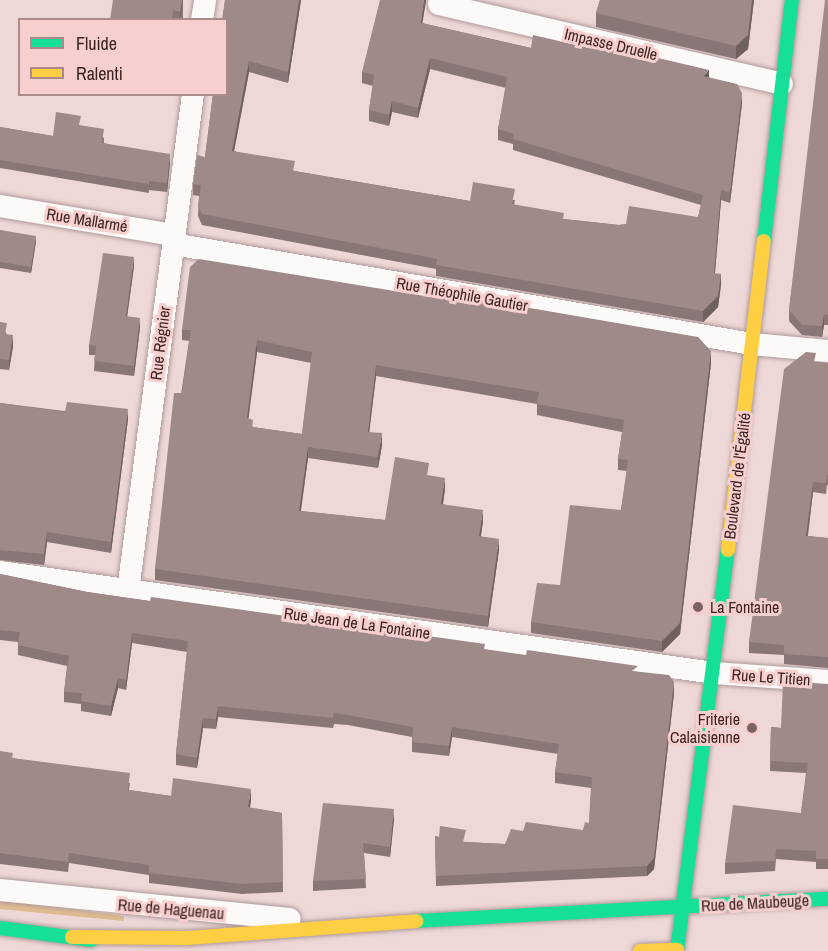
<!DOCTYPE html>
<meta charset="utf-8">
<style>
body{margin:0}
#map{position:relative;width:828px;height:951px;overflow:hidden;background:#eed8d7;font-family:"Archivo Narrow",sans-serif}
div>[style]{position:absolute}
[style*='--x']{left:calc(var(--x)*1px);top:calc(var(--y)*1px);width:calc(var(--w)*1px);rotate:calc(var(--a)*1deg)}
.green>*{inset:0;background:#dfbb8f}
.roads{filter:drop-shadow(0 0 2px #af9a9a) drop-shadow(0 0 2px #af9a9a)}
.street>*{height:22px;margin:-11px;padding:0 11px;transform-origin:11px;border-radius:11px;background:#fcf9f9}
.fast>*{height:14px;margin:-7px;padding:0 7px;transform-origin:7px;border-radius:7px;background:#16e098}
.slow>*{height:14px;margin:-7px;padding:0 7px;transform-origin:7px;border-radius:7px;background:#ffcf43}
.wall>*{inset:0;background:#887776;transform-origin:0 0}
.shaded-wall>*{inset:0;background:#6f6160}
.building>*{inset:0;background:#9e8a89}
.dots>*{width:16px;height:16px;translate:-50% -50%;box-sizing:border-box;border:3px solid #f7cfce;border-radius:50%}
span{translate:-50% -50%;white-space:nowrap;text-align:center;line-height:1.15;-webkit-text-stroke:6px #f7cfce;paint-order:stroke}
.street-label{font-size:16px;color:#3c2323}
.poi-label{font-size:16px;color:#3c2323}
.left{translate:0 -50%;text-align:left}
.right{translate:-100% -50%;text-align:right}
.legend{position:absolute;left:18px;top:18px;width:210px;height:78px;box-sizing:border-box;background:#f7cfce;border:2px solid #ac8a8a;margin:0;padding:8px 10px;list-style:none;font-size:18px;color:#3c2323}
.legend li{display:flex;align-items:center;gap:12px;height:30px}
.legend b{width:30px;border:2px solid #ac8a8a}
</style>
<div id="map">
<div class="green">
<i style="clip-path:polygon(0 900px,124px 916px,124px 921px,0 909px)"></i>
</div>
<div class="roads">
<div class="street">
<i style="--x:439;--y:4;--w:352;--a:13.1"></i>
<i style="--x:202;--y:20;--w:20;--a:-81"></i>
<i style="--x:0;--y:206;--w:176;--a:9.5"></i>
<i style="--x:173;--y:244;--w:588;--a:9.8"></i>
<i style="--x:752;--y:344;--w:76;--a:5.3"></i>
<i style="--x:0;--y:572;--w:721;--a:8.05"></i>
<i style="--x:714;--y:673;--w:114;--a:4"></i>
<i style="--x:128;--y:591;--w:501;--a:-82.55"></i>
<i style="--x:0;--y:890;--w:291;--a:5.7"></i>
</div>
<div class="fast">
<i style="--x:764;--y:241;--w:243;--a:-83.4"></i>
<i style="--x:416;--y:921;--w:413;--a:-3.1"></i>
<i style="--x:0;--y:928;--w:92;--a:7.5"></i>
<i style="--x:677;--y:951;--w:404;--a:-82.8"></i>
</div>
<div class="slow">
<i style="--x:728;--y:550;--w:311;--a:-83.4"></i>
<i style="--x:72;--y:937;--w:115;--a:0.5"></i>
<i style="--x:187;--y:938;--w:230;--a:-4.2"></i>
<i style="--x:640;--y:951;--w:37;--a:-2"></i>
</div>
</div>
<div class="wall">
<i style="left:113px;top:0;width:70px;height:20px"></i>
<i style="clip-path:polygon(225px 0,301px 0,288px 83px,249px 72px,234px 151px,295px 171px,470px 201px,515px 200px,514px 205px,564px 219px,619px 225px,698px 217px,701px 205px,513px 150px,513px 144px,498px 140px,498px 129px,506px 88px,430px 69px,418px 118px,392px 112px,389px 126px,369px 121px,369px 110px,373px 86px,362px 83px,362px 72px,426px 0,422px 23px,531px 48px,709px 77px,742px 103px,730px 203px,721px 200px,715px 273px,721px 285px,718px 307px,703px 322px,436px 276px,436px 269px,202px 225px,198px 216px,199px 196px,193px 195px,193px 184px,205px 157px)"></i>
<i style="clip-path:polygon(600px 0,754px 0,748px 49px,736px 59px,596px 27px,596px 13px)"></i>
<i style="clip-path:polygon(828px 0,828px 325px,824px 325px,822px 337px,802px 335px,789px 321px,789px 310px)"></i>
<i style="clip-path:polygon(81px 126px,104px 138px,104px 143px,170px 162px,167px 192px,149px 190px,149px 193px,0 168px,0 127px,53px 136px)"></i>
<i style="clip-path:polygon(0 230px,36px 241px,31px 273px,0 268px)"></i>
<i style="clip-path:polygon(134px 266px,127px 316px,140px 327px,134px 376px,94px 371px,95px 355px,89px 355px,89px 345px)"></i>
<i style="clip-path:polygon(0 322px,13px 346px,9px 370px,0 369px)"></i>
<i style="clip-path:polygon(evenodd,182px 329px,711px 363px,680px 634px,662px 652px,531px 633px,531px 622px,621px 510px,627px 471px,618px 470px,618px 459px,622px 432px,537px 415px,537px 404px,376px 376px,369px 432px,382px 445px,378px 468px,308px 458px,301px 511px,385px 520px,429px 476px,445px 489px,443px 504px,483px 521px,481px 536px,499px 550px,488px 627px,155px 580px,155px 569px,189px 341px,182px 340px,182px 329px,257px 352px,311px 363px,302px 434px,253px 427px,248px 419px,257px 352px)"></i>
<i style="clip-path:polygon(816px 362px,828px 363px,828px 485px,827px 485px,826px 494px,813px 492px,808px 536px,828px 538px,828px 668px,784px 664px,784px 655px,749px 653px,749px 642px)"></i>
<i style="clip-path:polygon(0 403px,128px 419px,111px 553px,47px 542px,44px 565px,0 560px)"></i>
<i style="clip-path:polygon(0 574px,87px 592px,638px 672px,674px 693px,654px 869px,647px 876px,436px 886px,435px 836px,465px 842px,505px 844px,523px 831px,583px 830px,589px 823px,591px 788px,555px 783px,555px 772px,558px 754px,452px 737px,449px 756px,412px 752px,412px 737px,348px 725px,334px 724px,333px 728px,218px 717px,216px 729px,203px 728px,197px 768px,176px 765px,176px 754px,187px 652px,132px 643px,126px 690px,118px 688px,111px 716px,81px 711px,81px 704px,64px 702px,64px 692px,67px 666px,18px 655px,18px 642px,0 640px)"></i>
<i style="clip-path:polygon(828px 684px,828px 869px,816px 869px,816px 862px,776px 859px,775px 871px,725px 874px,725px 863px,801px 813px,806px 773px,770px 771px,771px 727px,781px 728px)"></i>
<i style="clip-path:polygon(0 751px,13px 758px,130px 783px,129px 790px,171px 796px,251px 800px,250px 808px,282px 813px,283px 892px,242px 894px,149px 883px,149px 875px,69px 863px,68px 872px,0 864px)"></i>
<i style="clip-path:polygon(394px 819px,390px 857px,364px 853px,366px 888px,313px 891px,313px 881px)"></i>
</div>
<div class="shaded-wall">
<i style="clip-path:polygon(182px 0,183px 0,180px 20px,180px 12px)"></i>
<i style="clip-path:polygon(299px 0,301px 0,288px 83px,288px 72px)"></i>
<i style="clip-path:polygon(424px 0,426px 0,421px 33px,421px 23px)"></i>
<i style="clip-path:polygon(752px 0,754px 0,748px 49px,736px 59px,736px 46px)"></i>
<i style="clip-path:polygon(430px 58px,430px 69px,418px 118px,418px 108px)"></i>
<i style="clip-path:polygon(249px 61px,249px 72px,232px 162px,232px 151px)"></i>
<i style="clip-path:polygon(709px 70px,709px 81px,703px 76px)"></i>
<i style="clip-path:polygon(742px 93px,742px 103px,730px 203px,730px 192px)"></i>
<i style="clip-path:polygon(392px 101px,392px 112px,389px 126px,389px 115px)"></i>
<i style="clip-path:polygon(170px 154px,170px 162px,167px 192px,167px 183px)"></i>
<i style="clip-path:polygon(721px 190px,721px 200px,714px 284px,714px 273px)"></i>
<i style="clip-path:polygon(36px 236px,36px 241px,31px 273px,31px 267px)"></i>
<i style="clip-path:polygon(134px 257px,134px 266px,126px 325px,126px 316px)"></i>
<i style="clip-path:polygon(721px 274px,721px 285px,718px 307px,703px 322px,703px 311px)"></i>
<i style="clip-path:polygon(824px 314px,824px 325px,822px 337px,822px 326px)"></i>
<i style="clip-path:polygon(140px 318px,140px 327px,134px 376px,134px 366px)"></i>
<i style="clip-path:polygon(13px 335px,13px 346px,9px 370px,9px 360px)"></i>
<i style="clip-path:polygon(257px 340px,257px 352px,247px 430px,247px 418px)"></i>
<i style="clip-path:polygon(711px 351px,711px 363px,680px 634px,662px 652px,662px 641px)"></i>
<i style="clip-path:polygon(376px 365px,376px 376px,368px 443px,368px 432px)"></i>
<i style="clip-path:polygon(128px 409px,128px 419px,111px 553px,111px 542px)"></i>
<i style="clip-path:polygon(382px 433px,382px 445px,378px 468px,378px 457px)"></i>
<i style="clip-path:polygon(308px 447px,308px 458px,299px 522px,299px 511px)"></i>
<i style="clip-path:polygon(445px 478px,445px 489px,441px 516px,441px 504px)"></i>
<i style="clip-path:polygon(813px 482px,813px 492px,806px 546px,806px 536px)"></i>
<i style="clip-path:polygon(483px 510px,483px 521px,479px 547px,479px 536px)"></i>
<i style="clip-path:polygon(47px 532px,47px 542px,44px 565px,44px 554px)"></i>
<i style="clip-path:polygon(499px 539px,499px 550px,488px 627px,488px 616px)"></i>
<i style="clip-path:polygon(132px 633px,132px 643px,126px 690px,126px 680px)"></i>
<i style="clip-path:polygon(118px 678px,118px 688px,111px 716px,111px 706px)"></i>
<i style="clip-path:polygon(674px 682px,674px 693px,654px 869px,647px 876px,647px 866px)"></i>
<i style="clip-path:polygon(218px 706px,218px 717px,216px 729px,216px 719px)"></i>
<i style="clip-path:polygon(203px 718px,203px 728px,197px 768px,197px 758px)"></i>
<i style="clip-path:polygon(452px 727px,452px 737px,449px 756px,449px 746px)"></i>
<i style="clip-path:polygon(251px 789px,251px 800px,248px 818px,248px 807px)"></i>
<i style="clip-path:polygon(394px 809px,394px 819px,390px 857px,390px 847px)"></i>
</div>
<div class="building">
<i style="clip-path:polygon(113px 0,182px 0,180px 12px,173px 10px,172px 20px,110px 20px)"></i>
<i style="clip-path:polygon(225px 0,299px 0,288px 72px,249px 61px,232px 151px,295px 161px,293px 171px,470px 201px,473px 182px,515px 189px,512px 204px,564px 213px,563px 219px,619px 225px,626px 224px,629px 206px,698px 217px,703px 195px,513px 139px,514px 134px,498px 129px,507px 77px,430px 58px,418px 108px,392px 101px,389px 115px,369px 110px,374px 75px,362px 72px,380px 0,424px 0,421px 23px,531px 48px,533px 35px,589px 48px,590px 42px,709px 70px,703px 76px,737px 84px,742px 93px,730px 192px,721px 190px,714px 273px,721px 274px,718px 296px,703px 311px,436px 265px,437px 259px,202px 214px,198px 206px,201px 185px,193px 184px,197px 155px,205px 157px,213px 94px,226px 94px,226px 20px,222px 20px)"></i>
<i style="clip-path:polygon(600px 0,752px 0,748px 35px,736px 46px,596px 13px)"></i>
<i style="clip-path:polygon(825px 0,828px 0,828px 315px,824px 314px,822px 326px,802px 325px,789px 310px)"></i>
<i style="clip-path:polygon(56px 112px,81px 116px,79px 125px,104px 129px,102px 143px,170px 154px,167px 183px,149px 181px,149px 184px,0 160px,0 127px,53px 136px)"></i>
<i style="clip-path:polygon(0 230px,36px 236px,31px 267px,0 262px)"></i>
<i style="clip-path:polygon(103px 253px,134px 257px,126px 316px,140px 318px,134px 366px,94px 361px,96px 346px,89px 345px)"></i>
<i style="clip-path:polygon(evenodd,199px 259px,431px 297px,432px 291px,698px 337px,711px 351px,680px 623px,662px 641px,531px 622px,537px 583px,560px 585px,570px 505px,621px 510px,628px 460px,618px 459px,624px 420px,537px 404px,539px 392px,376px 365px,368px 432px,382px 433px,378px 457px,308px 447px,299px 511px,385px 520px,395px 457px,429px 463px,427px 475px,445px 478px,441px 504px,483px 510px,479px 536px,499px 539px,488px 616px,155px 569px,174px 393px,182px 393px,191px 330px,182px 329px,190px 267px,199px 259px,257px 340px,312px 352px,302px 434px,252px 427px,253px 420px,247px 418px,257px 340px)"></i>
<i style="clip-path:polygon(0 322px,7px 323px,5px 334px,13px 335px,9px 360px,0 359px)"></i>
<i style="clip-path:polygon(806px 352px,816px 353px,814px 362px,828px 363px,828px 475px,827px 474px,826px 483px,813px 482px,806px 536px,828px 538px,828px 657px,784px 654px,784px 645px,749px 642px,784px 369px)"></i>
<i style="clip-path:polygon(67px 402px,128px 409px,111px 542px,47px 532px,44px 554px,0 550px,0 403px,65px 412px)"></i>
<i style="clip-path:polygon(0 574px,87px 592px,150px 601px,151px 597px,485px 644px,484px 649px,526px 655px,527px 650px,638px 666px,632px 671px,669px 675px,674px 682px,654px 858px,647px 866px,436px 876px,435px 836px,439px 837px,440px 826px,466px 830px,463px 842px,505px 844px,511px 829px,523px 831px,526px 822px,583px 830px,585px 822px,589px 823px,592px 777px,555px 772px,559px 744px,452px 727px,449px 746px,412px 742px,413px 727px,348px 715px,334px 713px,333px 718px,218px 706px,216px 719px,203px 718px,197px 758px,176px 754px,188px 641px,132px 633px,126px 680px,118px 678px,111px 706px,81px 701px,82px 693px,64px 692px,69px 656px,18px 645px,20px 632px,0 630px)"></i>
<i style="clip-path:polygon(783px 681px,828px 684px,828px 859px,816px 859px,816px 851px,776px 849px,775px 861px,725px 863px,733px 805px,801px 813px,808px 763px,770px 761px,771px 727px,781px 728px)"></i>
<i style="clip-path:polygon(0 751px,13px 753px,12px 758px,130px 773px,128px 790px,171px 796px,173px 778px,251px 789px,248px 807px,282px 813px,283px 882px,242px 884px,149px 873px,149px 865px,69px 853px,68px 862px,0 853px)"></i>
<i style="clip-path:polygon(323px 803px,394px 809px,390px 847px,363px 843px,366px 879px,313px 881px)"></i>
</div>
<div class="dots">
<i style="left:698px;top:607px;background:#7a6262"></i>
<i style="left:752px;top:728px;background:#7a6262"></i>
</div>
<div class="street-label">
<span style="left:611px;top:44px;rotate:13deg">Impasse Druelle</span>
<span style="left:87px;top:220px;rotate:9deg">Rue Mallarmé</span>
<span style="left:462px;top:294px;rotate:10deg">Rue Théophile Gautier</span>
<span style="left:160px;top:343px;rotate:-83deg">Rue Régnier</span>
<span style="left:737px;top:476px;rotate:-83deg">Boulevard de l'Égalité</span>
<span style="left:357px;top:623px;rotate:8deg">Rue Jean de La Fontaine</span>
<span style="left:771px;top:677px;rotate:4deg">Rue Le Titien</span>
<span style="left:755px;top:903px;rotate:-3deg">Rue de Maubeuge</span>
<span style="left:171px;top:909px;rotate:5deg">Rue de Haguenau</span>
</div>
<div class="poi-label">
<span class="left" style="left:710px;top:607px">La Fontaine</span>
<span class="right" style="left:740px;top:728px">Friterie<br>Calaisienne</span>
</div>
<ul class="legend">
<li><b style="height:8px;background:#16e098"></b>Fluide</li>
<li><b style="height:8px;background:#ffcf43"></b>Ralenti</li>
</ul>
</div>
